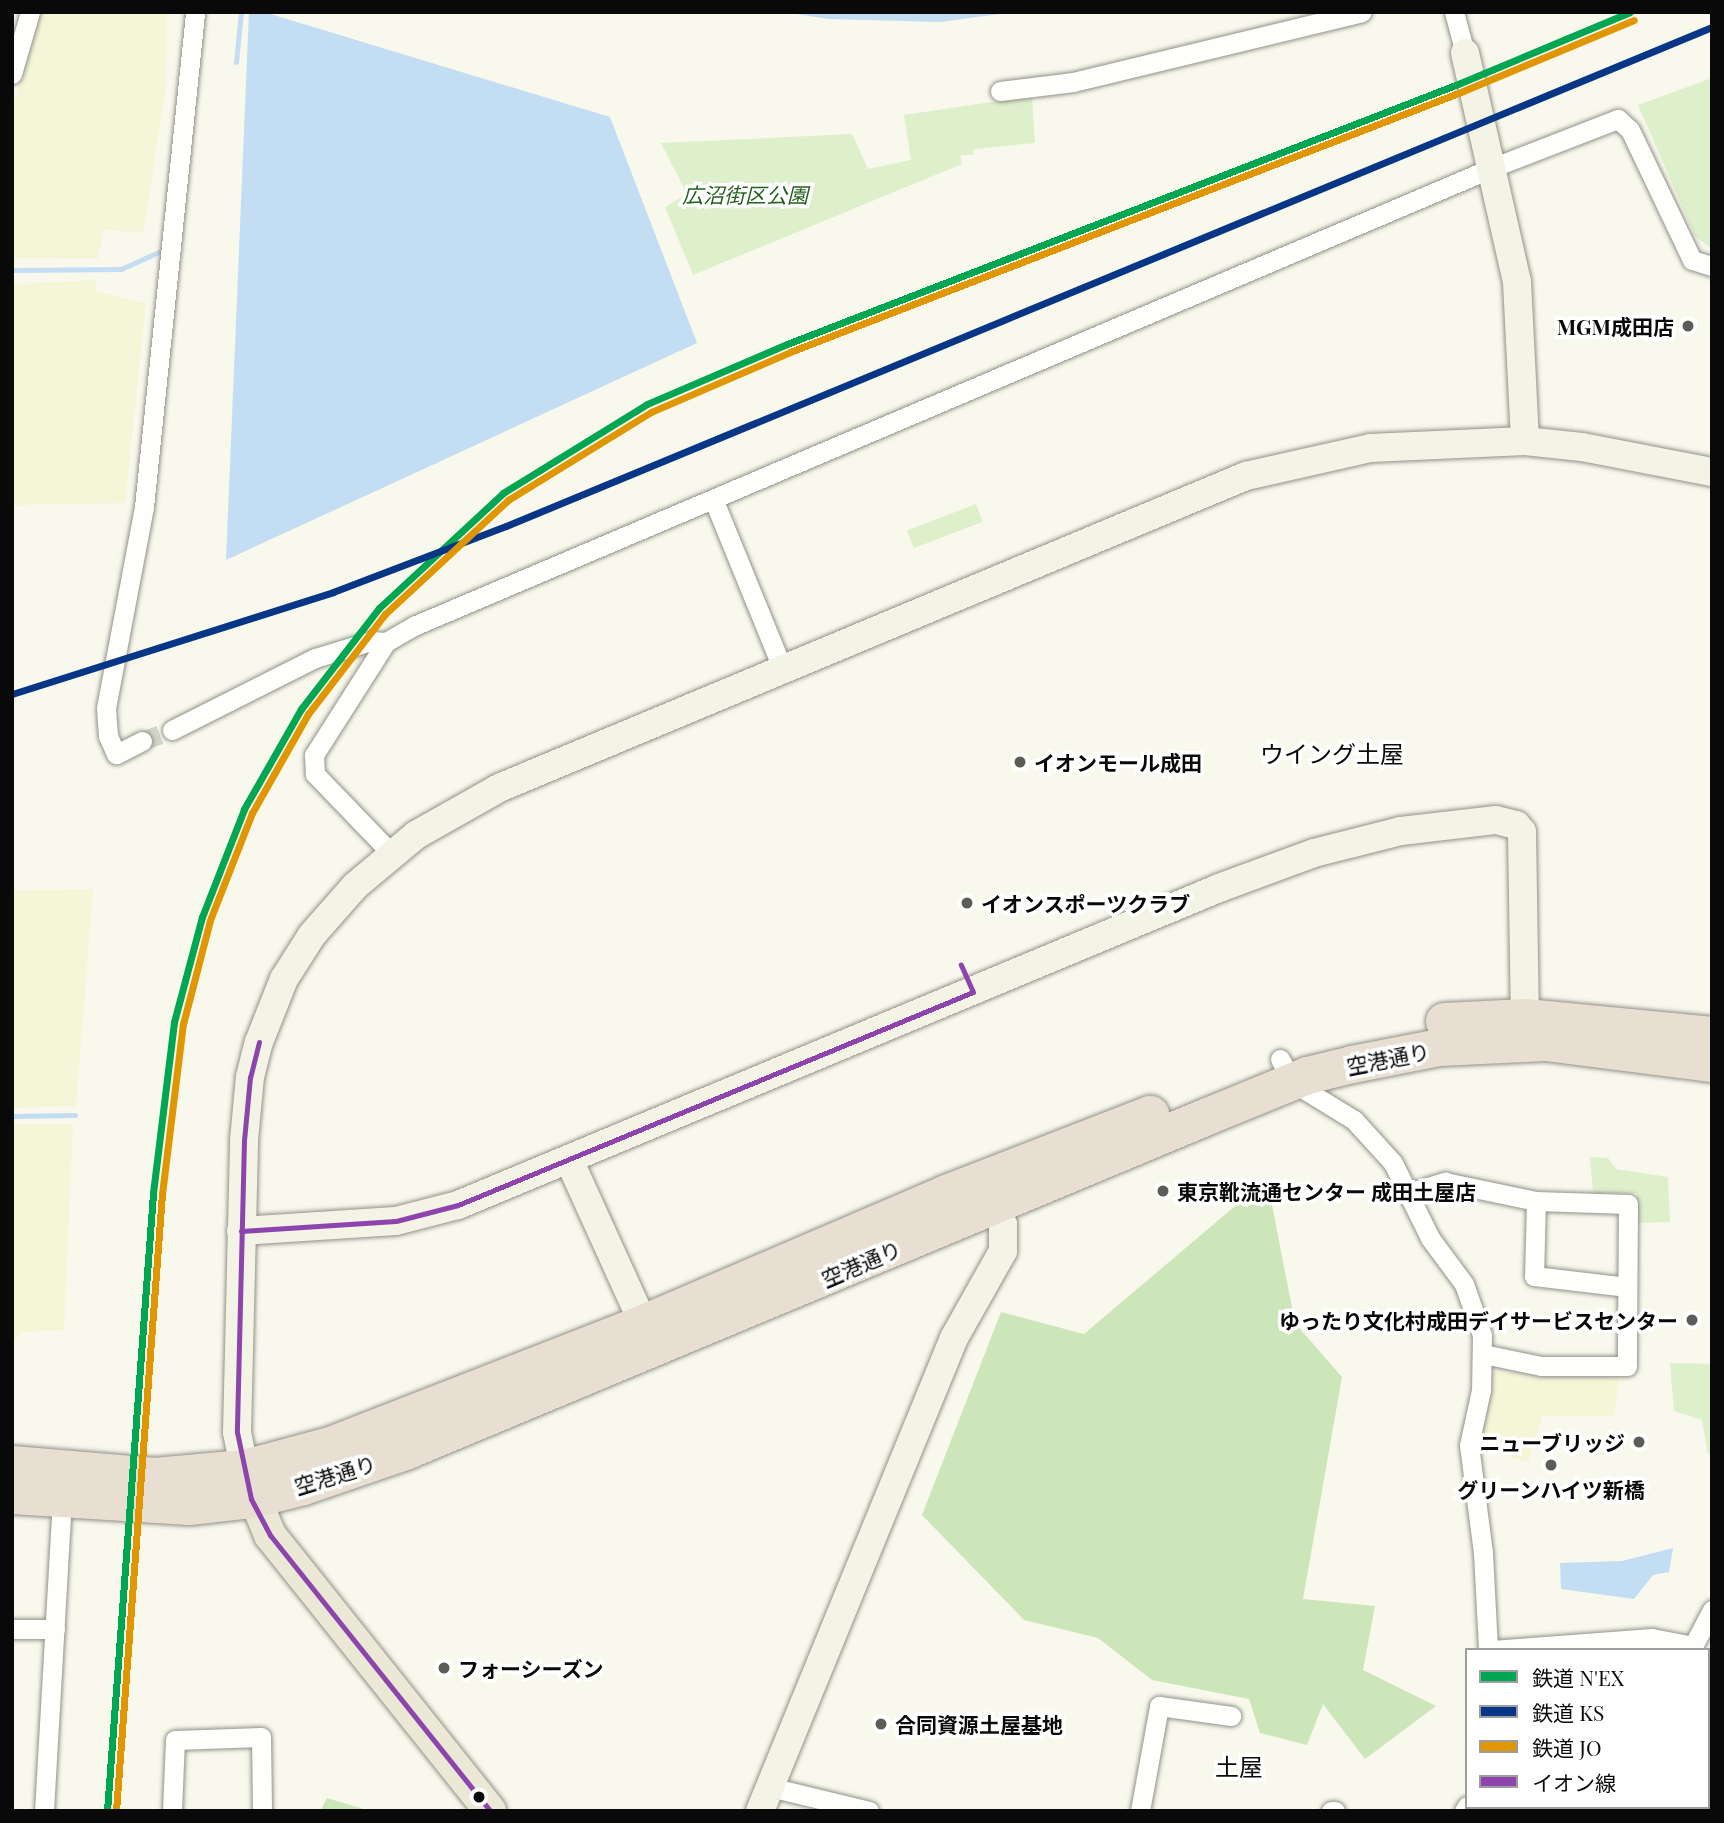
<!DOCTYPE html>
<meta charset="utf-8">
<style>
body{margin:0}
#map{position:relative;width:1724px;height:1823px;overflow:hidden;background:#f9f8ec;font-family:"Playfair Display","Noto Sans JP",serif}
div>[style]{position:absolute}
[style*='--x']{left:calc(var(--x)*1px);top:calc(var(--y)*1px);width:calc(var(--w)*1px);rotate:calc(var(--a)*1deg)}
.farmland>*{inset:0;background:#f5f5d8}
.green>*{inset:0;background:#deefcc;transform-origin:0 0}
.forest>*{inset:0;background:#cce6ba}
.water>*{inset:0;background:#c3ddf2}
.stream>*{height:5px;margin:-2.5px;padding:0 2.5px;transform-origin:2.5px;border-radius:2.5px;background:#c3ddf2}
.street-tunnel>*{height:19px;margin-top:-9.5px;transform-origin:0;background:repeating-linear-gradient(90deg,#d5d4ca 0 19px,transparent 0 29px)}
.roads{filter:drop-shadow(0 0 2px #91918b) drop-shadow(0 0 2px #91918b)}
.street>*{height:19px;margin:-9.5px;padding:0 9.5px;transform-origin:9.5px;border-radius:9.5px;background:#fefefc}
.secondary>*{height:28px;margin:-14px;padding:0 14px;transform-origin:14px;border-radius:14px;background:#f4f4e6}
.primary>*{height:32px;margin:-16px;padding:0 16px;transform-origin:16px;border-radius:16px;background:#ebe8d6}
.highway>*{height:37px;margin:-18.5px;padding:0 18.5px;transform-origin:18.5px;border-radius:18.5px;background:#e8dfd2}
.bus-1>*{height:5px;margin:-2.5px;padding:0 2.5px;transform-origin:2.5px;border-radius:2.5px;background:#8e44ad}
.rail-1>*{height:7px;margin:-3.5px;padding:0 3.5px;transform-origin:3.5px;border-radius:3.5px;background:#00a651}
.rail-2>*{height:7px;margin:-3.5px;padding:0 3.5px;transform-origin:3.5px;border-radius:3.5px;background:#073686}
.rail-3>*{height:7px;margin:-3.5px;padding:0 3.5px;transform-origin:3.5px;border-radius:3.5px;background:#df9601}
.dots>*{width:19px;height:19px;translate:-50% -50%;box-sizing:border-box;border:4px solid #fff;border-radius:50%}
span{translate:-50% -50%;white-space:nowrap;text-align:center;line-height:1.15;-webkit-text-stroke:7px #fff;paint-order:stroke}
.park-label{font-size:21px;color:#225f1c;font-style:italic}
.poi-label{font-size:21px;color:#090909;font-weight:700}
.right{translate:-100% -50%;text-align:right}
.left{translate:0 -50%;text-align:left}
.street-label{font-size:21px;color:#090909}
.quarter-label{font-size:24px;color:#090909}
.frame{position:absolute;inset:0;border:14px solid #090909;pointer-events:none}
.legend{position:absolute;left:1465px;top:1648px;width:245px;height:161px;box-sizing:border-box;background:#fff;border:2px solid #9d9d9d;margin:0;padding:9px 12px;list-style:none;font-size:21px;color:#090909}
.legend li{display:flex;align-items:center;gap:14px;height:35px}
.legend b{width:35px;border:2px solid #9d9d9d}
</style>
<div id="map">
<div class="farmland">
<i style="clip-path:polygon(41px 12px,167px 12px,166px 88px,143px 233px,103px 230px,98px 259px,12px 258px,12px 110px)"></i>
<i style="clip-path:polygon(96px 280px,96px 292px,146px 303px,125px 503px,12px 505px,12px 284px)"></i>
<i style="clip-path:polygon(93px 889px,76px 1106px,12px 1108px,12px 890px)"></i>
<i style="clip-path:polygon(12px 1124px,73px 1124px,64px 1330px,22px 1332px,12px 1344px)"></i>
<i style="clip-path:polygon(1492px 1372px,1619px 1378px,1614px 1416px,1542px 1416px,1528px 1462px,1476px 1448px)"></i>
</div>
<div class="green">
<i style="clip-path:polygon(1712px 78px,1712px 249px,1695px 236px,1638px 105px)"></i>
<i style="clip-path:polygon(1032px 96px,1035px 143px,974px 149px,973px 155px,960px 155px,962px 164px,693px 275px,665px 207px,687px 194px,661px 143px,852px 134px,868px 169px,911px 160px,904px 115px)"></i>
<i style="left:976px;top:504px;width:19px;height:74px;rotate:69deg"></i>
<i style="clip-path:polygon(1590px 1157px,1608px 1158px,1616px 1169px,1668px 1177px,1670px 1222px,1637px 1223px,1637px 1193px,1593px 1193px)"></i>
<i style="clip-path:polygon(1670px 1363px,1712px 1364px,1712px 1454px,1708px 1454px,1702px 1420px,1674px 1411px)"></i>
</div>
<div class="forest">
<i style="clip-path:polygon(1267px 1179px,1295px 1323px,1342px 1377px,1303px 1599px,1375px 1606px,1363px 1670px,1436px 1706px,1365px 1759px,1323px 1704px,1307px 1745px,1260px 1733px,1249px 1699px,1152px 1680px,1098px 1638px,1024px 1620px,922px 1515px,1001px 1312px,1084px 1334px)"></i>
<i style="clip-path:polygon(327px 1798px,370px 1811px,320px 1811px)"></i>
</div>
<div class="water">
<i style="clip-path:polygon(249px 12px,264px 12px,610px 117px,697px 343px,226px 560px)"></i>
<i style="clip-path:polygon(784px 12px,1015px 12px,940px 22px,828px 19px)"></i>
<i style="clip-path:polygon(1673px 1548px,1669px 1572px,1653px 1575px,1634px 1599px,1561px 1589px,1560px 1563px,1622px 1561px)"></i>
</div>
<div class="stream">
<i style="--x:236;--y:62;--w:50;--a:-84.3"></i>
<i style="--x:12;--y:270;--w:109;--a:-0.5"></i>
<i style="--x:121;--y:269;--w:44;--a:-24.2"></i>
<i style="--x:12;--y:1116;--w:63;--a:-0.9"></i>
</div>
<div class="street-tunnel">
<i style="--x:142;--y:741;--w:32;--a:-20"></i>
</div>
<div class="roads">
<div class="street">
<i style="--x:1454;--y:12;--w:42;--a:75"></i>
<i style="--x:12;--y:74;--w:65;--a:-73.8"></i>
<i style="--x:1000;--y:91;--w:74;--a:-7"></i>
<i style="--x:1073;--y:82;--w:297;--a:-13.6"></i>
<i style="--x:714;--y:501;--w:180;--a:67.8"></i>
<i style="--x:172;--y:730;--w:160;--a:-26.7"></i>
<i style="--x:315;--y:658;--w:59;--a:-16.9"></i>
<i style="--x:371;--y:641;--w:15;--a:4"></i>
<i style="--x:142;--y:741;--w:29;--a:153"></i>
<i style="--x:116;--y:754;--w:20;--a:-114"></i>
<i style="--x:108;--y:736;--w:28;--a:-94"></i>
<i style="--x:106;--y:708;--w:205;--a:-79.3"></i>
<i style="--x:144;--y:507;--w:498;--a:-84.1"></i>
<i style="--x:391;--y:853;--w:110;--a:-133.9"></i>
<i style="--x:315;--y:774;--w:19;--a:-93"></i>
<i style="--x:314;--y:755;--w:134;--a:-57.5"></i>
<i style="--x:386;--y:642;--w:34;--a:-30"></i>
<i style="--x:416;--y:625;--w:1171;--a:-23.02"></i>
<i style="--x:1494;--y:167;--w:133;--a:-21.2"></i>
<i style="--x:1618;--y:119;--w:16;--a:43"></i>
<i style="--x:1630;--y:130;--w:144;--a:64.5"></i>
<i style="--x:1692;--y:260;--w:21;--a:17"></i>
<i style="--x:1280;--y:1059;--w:26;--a:62"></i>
<i style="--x:1292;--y:1082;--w:73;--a:31.5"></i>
<i style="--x:1354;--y:1120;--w:58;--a:47.8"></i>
<i style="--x:1393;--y:1163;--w:84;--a:63.7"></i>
<i style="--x:1430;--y:1238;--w:57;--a:53.5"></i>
<i style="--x:1464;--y:1284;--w:54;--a:70.6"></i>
<i style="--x:1482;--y:1335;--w:55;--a:91"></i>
<i style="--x:1481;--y:1390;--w:56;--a:102.3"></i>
<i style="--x:1469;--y:1445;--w:109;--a:82.6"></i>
<i style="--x:1483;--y:1553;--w:97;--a:87"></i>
<i style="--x:1408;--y:1193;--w:39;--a:-17"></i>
<i style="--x:1445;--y:1182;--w:93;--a:11.8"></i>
<i style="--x:1536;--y:1201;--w:92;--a:1.9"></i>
<i style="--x:1628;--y:1204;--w:162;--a:90.4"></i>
<i style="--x:1627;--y:1366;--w:86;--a:180"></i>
<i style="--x:1541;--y:1366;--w:59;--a:-168.3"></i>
<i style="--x:1536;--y:1201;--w:75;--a:91.5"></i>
<i style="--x:1534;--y:1276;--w:94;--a:6.7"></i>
<i style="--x:12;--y:1629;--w:43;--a:0"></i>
<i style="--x:1492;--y:1650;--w:160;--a:-4.3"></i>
<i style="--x:1652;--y:1638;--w:42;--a:11"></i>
<i style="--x:1693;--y:1646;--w:41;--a:-62.2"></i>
<i style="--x:1708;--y:1678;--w:6;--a:51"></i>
<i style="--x:770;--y:1787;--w:102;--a:13.6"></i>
<i style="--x:44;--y:1811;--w:313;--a:-86.7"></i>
<i style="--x:172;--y:1811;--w:71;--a:-87.6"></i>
<i style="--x:175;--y:1740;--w:86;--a:-2"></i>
<i style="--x:261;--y:1737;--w:74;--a:89.2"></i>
<i style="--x:1140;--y:1811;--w:107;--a:-79.7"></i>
<i style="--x:1159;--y:1706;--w:73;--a:7.9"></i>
<i style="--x:1331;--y:1811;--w:4;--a:0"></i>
<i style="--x:1464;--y:1811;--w:6;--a:-59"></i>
</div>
<div class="secondary">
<i style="--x:1465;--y:53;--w:235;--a:77.2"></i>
<i style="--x:1517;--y:282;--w:159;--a:87.1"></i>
<i style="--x:570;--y:1162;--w:177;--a:65.6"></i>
<i style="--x:241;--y:1231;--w:155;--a:-3.7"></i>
<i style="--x:396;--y:1221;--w:64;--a:-14.5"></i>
<i style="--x:458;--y:1205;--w:824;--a:-22.61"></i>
<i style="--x:1219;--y:888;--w:101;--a:-20.2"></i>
<i style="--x:1314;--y:853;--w:90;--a:-14.2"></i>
<i style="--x:1401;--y:831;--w:96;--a:-6.6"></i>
<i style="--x:1496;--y:820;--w:21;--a:14"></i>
<i style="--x:1516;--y:825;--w:9;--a:49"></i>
<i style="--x:1522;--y:832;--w:185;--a:89.1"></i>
<i style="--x:244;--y:1468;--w:37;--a:-101"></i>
<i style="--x:237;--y:1432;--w:292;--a:-88.6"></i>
<i style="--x:244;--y:1140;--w:63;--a:-84.6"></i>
<i style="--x:250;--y:1077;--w:36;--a:-76"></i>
<i style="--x:259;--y:1042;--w:68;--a:-68.4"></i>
<i style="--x:284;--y:979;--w:52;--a:-57.5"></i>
<i style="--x:312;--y:935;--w:65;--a:-48.7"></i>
<i style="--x:355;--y:886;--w:80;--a:-39.9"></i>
<i style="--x:416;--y:835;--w:95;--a:-29.5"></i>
<i style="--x:499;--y:788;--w:810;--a:-22.67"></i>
<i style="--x:1246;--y:476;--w:127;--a:-12.7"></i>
<i style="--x:1370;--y:448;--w:155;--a:-2.6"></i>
<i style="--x:1525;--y:441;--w:57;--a:6"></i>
<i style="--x:1582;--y:447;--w:132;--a:10.9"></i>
<i style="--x:760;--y:1811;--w:511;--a:-67.7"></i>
<i style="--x:954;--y:1338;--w:100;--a:-60.6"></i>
<i style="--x:1003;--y:1251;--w:26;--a:-90"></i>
<i style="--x:1003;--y:1225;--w:42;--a:-111"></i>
</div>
<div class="primary">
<i style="--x:246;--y:1476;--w:64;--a:67.9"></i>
<i style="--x:270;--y:1535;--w:353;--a:51.4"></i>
</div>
<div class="highway">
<i style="--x:1444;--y:1021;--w:81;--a:-2.8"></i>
<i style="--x:1525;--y:1017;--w:188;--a:5.5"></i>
<i style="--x:12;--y:1464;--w:143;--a:4.8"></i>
<i style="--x:154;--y:1476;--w:90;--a:-5.1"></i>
<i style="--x:244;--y:1468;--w:89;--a:-15"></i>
<i style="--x:330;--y:1445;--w:336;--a:-21.3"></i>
<i style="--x:643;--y:1323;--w:330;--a:-23.2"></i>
<i style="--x:946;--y:1193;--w:219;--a:-21.2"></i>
<i style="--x:12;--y:1495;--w:177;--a:3.6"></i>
<i style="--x:189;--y:1506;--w:62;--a:-6.4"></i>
<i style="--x:251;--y:1499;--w:54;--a:-14"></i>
<i style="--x:303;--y:1486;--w:108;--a:-18.9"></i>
<i style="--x:405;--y:1451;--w:869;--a:-22.67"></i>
<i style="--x:1207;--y:1116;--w:108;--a:-22.3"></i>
<i style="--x:1307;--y:1075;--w:46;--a:-13.7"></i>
<i style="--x:1352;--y:1064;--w:89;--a:-11.1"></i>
<i style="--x:1439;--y:1047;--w:106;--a:-2.7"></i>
<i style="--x:1545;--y:1042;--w:168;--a:7.2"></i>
</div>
</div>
<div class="bus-1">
<i style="--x:259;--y:1042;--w:36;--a:104"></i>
<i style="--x:250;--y:1077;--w:63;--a:95.4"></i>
<i style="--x:244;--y:1140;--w:292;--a:91.4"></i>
<i style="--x:237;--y:1432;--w:68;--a:78.2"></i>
<i style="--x:251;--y:1499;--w:41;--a:62.2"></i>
<i style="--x:270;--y:1535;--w:353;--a:51.4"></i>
<i style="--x:241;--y:1231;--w:155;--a:-3.7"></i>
<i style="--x:396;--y:1221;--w:64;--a:-14.5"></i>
<i style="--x:458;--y:1205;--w:557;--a:-22.47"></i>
<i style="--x:973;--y:992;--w:30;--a:-114"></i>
</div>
<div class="rail-1">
<i style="--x:107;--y:1811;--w:620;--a:-85.74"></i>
<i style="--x:153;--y:1193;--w:172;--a:-83"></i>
<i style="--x:174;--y:1022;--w:109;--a:-75.1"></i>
<i style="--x:202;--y:917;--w:116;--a:-68.7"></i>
<i style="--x:244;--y:809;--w:115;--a:-60.3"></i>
<i style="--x:301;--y:709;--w:128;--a:-52.3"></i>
<i style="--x:379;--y:608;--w:169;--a:-42.8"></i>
<i style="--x:503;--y:493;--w:169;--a:-31.7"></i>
<i style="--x:647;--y:404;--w:152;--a:-23.2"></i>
<i style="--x:787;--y:344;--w:720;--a:-21.18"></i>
<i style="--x:1458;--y:84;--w:186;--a:-22.7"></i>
</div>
<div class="rail-2">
<i style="--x:12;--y:694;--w:337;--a:-17.6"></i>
<i style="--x:333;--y:592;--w:185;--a:-20.9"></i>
<i style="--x:506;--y:526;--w:1305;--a:-22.48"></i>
</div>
<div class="rail-3">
<i style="--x:116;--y:1811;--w:619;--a:-85.74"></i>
<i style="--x:162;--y:1194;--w:171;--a:-83"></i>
<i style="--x:183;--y:1024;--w:107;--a:-75.4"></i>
<i style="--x:210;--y:920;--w:115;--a:-68.6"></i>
<i style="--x:252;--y:813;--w:114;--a:-60.5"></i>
<i style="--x:308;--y:714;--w:126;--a:-52.4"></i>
<i style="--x:385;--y:614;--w:168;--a:-42.8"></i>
<i style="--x:508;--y:500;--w:168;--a:-31.6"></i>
<i style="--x:651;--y:412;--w:151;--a:-23.3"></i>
<i style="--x:790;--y:352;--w:720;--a:-21.18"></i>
<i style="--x:1461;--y:92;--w:187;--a:-22.6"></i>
</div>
<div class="dots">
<i style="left:1688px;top:326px;background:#5d5d58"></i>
<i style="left:1020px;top:762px;background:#5d5d58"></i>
<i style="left:967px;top:903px;background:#5d5d58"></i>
<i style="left:1163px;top:1191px;background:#5d5d58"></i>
<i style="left:1692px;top:1320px;background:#5d5d58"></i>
<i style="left:1639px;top:1442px;background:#5d5d58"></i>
<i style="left:1551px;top:1465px;background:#5d5d58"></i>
<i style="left:444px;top:1668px;background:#5d5d58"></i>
<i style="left:881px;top:1724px;background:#5d5d58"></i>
<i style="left:479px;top:1797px;background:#090909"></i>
</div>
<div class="park-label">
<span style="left:745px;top:194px">広沼街区公園</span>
</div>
<div class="poi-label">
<span class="right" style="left:1674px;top:326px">MGM成田店</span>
<span class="left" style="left:1034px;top:762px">イオンモール成田</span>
<span class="left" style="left:981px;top:903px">イオンスポーツクラブ</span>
<span class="left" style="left:1177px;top:1191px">東京靴流通センター 成田土屋店</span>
<span class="right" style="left:1678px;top:1320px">ゆったり文化村成田デイサービスセンター</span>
<span class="right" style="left:1625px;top:1442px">ニューブリッジ</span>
<span style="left:1551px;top:1489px">グリーンハイツ新橋</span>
<span class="left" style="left:458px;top:1668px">フォーシーズン</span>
<span class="left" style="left:895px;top:1724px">合同資源土屋基地</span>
</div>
<div class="street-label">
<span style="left:1388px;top:1058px;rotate:-11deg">空港通り</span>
<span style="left:861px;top:1263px;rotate:-23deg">空港通り</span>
<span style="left:335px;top:1474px;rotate:-17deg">空港通り</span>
</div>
<div class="quarter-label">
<span style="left:1332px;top:754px">ウイング土屋</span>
<span style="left:1239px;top:1767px">土屋</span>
</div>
<div class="frame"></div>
<ul class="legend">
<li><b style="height:9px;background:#00a651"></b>鉄道 N'EX</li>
<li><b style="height:9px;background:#073686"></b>鉄道 KS</li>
<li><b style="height:9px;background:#df9601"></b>鉄道 JO</li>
<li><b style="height:9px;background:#8e44ad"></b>イオン線</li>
</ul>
</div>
